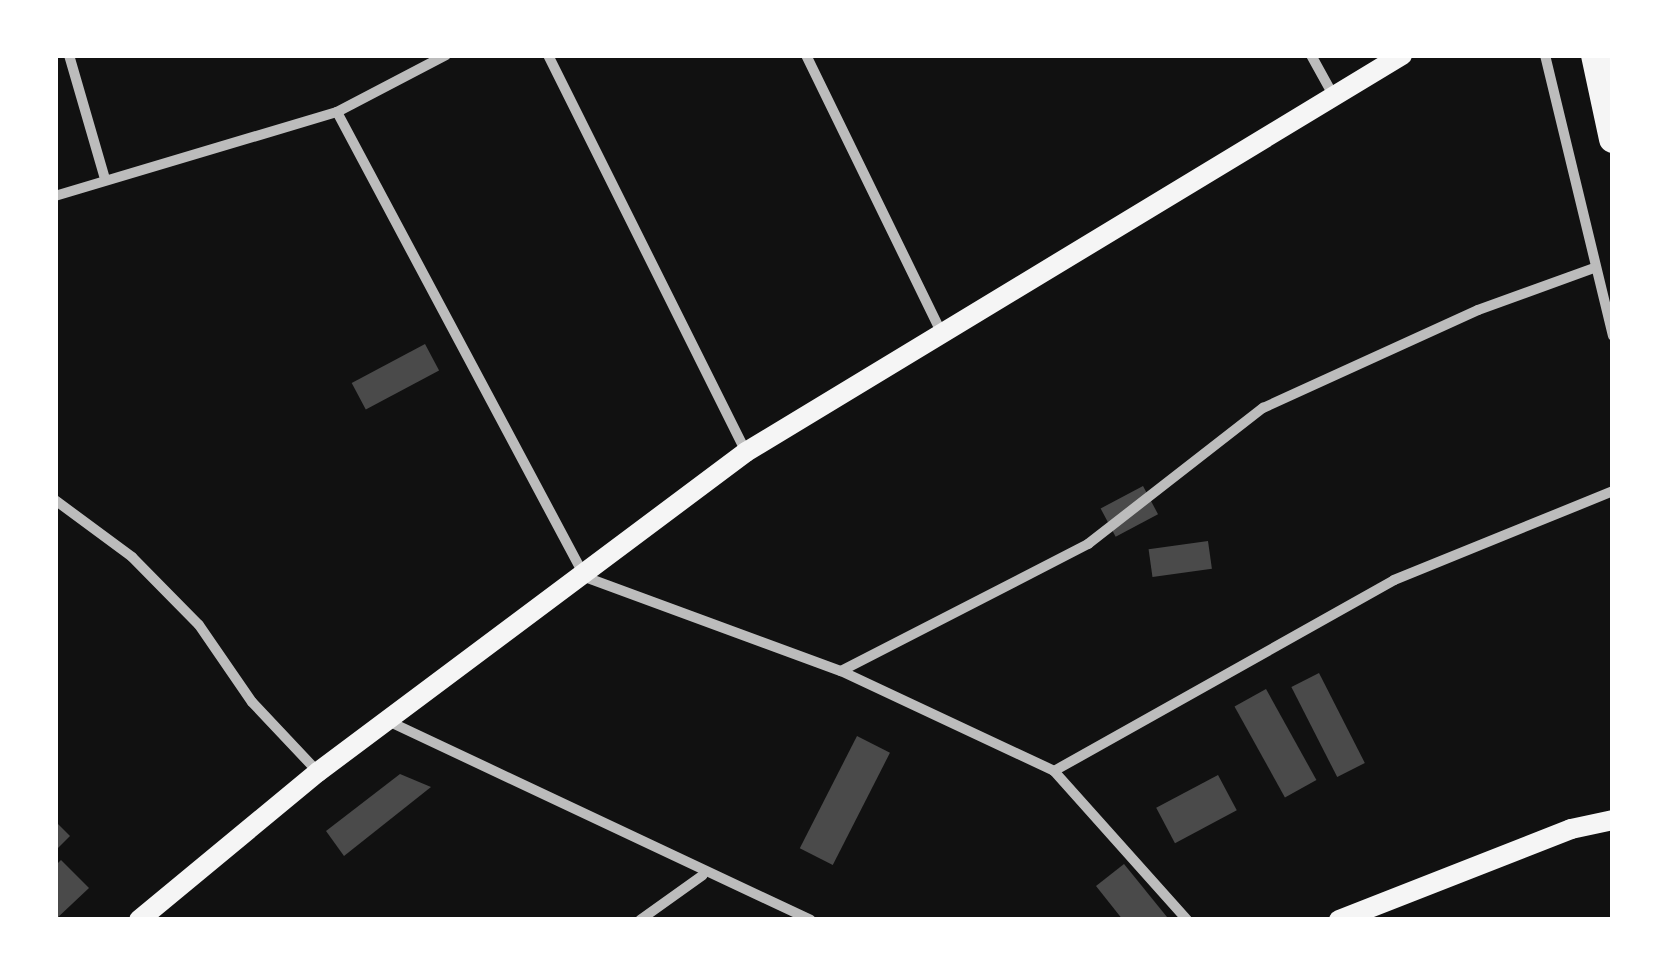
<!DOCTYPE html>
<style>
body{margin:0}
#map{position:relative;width:1668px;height:975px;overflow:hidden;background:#111;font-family:Rubik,sans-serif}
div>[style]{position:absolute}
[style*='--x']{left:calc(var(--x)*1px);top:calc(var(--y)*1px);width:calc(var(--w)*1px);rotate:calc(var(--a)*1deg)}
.building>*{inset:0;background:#4a4a4a;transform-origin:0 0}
.minor>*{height:10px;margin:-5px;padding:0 5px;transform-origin:5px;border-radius:5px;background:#bcbcbc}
.secondary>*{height:20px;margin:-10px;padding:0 10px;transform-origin:10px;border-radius:10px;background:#f5f5f5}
.trunk>*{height:28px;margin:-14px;padding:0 14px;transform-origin:14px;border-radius:14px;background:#f5f5f5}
span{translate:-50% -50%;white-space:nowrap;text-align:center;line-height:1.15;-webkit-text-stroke:9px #fff;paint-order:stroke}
.frame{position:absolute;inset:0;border:58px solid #fff;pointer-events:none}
</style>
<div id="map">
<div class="building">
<i style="left:425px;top:344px;width:30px;height:83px;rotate:62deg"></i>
<i style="left:1143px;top:486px;width:32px;height:48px;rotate:62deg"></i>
<i style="left:1208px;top:541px;width:28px;height:60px;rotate:82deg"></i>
<i style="left:1319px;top:673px;width:101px;height:31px;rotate:63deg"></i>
<i style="left:1266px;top:689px;width:104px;height:36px;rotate:61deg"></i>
<i style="left:857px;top:736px;width:37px;height:126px;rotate:27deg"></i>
<i style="clip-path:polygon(400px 774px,431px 787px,344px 856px,326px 831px)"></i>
<i style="left:1218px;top:775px;width:40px;height:70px;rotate:62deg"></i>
<i style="clip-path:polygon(55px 821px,70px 836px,55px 851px)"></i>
<i style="clip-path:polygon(61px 860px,89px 888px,55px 920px,55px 866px)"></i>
<i style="clip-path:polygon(1124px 864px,1167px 917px,1163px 920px,1123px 920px,1096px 886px)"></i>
</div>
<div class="minor">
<i style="--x:69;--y:55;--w:129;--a:73.8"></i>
<i style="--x:548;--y:55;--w:444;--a:63.5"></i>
<i style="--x:806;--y:55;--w:306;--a:64"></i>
<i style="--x:1311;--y:55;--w:43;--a:61.1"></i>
<i style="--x:1545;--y:55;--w:289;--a:76.4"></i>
<i style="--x:337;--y:112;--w:527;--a:61.93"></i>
<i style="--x:585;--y:577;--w:273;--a:20.2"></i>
<i style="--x:841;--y:671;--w:235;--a:25.1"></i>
<i style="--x:1054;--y:771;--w:200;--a:48.2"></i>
<i style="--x:55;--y:196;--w:294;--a:-16.6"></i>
<i style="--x:337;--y:112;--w:123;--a:-27.6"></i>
<i style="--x:55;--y:500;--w:96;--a:36.5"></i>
<i style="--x:132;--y:557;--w:95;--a:45.4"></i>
<i style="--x:199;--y:625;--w:93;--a:55.5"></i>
<i style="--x:252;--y:702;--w:95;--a:46.7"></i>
<i style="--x:841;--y:671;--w:278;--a:-27.2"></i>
<i style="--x:1088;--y:544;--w:222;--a:-37.9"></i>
<i style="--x:1263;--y:408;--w:236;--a:-24.5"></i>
<i style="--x:1478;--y:310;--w:123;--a:-19.9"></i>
<i style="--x:388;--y:721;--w:467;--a:25.2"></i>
<i style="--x:1054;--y:771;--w:390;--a:-29.3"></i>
<i style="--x:1394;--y:580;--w:236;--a:-22.1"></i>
<i style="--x:640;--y:920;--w:77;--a:-35.5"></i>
</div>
<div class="secondary">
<i style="--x:139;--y:920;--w:232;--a:-39.6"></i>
<i style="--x:318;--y:772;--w:534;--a:-36.78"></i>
<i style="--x:746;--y:452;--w:767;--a:-31.18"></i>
<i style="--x:1339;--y:920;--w:249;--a:-21.4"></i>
<i style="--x:1571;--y:829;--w:43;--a:-12.1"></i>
</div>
<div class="trunk">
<i style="--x:1595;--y:55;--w:86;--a:77.9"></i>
</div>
<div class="frame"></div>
</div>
